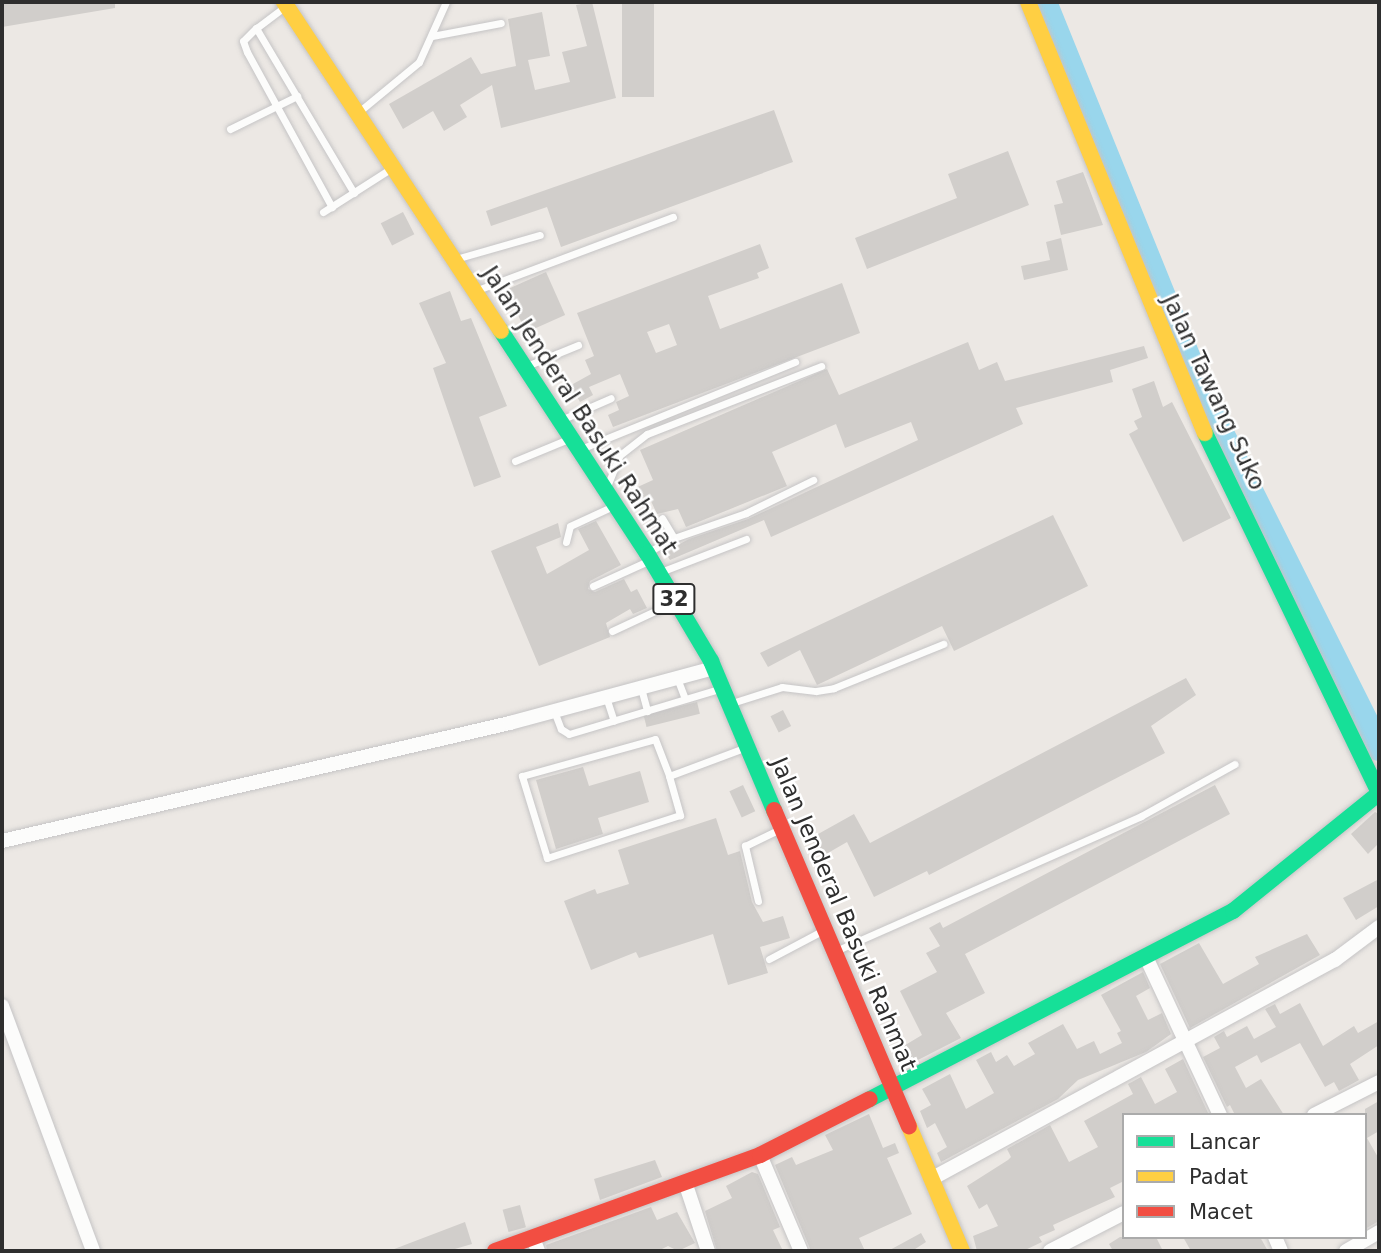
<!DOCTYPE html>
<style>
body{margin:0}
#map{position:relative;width:1381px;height:1253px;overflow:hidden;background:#ece8e4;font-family:"DejaVu Sans",sans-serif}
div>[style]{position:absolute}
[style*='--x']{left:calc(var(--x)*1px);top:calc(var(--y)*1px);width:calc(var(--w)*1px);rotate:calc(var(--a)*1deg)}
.river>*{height:26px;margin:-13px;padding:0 13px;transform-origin:13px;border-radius:13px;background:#99d6ec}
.building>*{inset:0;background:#d1cecb;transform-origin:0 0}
.roads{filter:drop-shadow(0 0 2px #c5c4c5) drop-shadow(0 0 2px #c5c4c5)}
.lane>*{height:7px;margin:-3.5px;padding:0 3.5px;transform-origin:3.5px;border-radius:3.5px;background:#fcfcfb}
.street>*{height:14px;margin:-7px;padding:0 7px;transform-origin:7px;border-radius:7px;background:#fcfcfb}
.fast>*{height:16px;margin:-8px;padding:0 8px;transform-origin:8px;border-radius:8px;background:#16e098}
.slow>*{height:16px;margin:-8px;padding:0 8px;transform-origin:8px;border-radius:8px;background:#ffcf43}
.jam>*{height:16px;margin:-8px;padding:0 8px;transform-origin:8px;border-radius:8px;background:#f24e42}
span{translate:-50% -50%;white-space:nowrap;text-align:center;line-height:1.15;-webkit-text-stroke:5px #fff;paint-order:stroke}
.shield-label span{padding:2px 5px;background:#fff;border:2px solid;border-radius:5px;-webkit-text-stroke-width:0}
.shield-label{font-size:21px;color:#2e2e2e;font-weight:700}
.street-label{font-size:23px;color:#2e2e2e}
.frame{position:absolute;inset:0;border:4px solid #2e2e2e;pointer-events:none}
.legend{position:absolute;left:1122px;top:1113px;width:245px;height:126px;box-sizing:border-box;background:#fff;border:2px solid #ababab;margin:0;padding:9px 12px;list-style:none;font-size:21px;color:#2e2e2e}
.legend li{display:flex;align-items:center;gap:14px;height:35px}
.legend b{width:35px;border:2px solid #ababab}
</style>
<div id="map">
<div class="river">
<i style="--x:1044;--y:2;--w:430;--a:68"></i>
<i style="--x:1205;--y:401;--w:388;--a:63.4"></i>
</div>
<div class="building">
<i style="clip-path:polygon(2px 2px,115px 2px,115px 8px,2px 27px)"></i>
<i style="clip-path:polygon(592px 2px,616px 98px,501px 128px,492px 85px,460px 105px,467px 117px,444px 131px,433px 111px,403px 129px,389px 104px,471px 57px,481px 74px,516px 66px,508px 19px,542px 12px,550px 56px,528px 60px,535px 90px,570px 82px,562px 52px,587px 46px,576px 5px)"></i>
<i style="left:622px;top:2px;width:32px;height:95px"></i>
<i style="clip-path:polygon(774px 110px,793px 162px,561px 247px,547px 207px,491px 226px,486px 211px)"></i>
<i style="clip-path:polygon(1008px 151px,1029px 205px,867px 269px,855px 238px,957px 198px,948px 174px)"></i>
<i style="clip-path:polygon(1083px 172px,1103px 225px,1061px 235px,1054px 205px,1063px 203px,1056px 181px)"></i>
<i style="left:403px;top:212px;width:25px;height:25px;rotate:63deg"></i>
<i style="clip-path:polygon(1061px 238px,1068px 270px,1024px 280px,1021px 266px,1050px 260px,1046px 242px)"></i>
<i style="clip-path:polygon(evenodd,760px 244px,769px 268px,757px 273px,759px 278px,708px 296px,720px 329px,842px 283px,860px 333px,613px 427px,608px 415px,619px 410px,616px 402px,629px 396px,620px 374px,589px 387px,593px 395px,580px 402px,575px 393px,567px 396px,564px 389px,591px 374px,585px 360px,594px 356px,577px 313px,760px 244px,669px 324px,677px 345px,656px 353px,647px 332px,669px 324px)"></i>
<i style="left:546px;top:272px;width:47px;height:43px;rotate:66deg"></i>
<i style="clip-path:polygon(450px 291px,461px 321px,471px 318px,507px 406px,479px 417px,501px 477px,474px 487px,433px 368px,446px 363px,419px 303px)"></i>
<i style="clip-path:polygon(968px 342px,979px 370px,997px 362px,1005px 381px,1144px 346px,1148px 358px,1110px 370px,1113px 382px,1016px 408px,1023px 424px,771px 537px,764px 520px,670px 560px,665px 552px,689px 539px,748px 519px,918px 440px,911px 422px,845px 448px,836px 424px,772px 452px,787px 486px,686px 527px,678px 509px,657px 514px,651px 501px,638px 506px,631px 490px,653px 480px,640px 450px,827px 369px,839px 395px)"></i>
<i style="clip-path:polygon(1154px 381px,1163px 407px,1172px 402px,1231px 518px,1183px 542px,1129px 434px,1138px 429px,1134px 421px,1142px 417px,1132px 389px)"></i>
<i style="clip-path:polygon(1053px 515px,1088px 586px,954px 651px,942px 626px,817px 685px,800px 650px,768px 667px,760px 653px)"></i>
<i style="clip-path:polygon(596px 521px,621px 565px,590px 581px,588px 589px,595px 592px,624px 579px,631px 592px,637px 589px,647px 608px,633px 614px,630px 609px,606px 623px,610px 637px,539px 666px,491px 551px,558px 523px,561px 537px,536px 547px,547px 574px,589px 550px,578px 529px)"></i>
<i style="clip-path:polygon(1186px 678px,1196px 695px,1151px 726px,1165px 753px,929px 875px,927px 871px,874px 897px,847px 842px,821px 857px,811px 838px,854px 814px,870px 843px)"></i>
<i style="left:697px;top:702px;width:12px;height:55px;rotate:76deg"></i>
<i style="left:783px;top:710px;width:18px;height:14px;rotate:63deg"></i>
<i style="clip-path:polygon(583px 767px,589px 786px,640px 771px,649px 802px,598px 818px,603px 834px,556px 849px,536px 780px)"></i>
<i style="left:743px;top:785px;width:29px;height:15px;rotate:65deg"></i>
<i style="clip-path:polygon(1215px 785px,1230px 814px,965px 954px,985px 993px,946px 1013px,961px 1038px,912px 1063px,902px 1047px,922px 1035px,900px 991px,937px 972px,926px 953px,940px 946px,929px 928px,940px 922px,943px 928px)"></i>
<i style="clip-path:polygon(1375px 812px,1379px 814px,1379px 843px,1368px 854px,1351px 834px)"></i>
<i style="clip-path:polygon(716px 818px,728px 855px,740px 851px,752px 902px,763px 922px,783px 916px,790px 938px,760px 947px,768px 973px,728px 985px,713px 934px,639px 958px,636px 952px,591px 970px,564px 901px,595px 889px,597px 894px,629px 884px,618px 850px)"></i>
<i style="clip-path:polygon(1379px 879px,1379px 906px,1356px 920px,1343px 898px)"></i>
<i style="clip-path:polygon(1307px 934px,1320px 955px,1190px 1028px,1160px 964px,1199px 943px,1223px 984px,1259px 964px,1255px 957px)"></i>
<i style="clip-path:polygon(1143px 972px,1150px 988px,1136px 996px,1148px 1020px,1162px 1013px,1171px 1034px,1146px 1052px,1078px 1080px,1058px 1099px,941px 1162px,937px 1153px,947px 1147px,935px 1123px,927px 1128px,920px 1111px,931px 1105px,922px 1089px,950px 1074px,966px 1109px,994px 1093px,976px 1060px,991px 1052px,996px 1062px,1007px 1055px,1014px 1066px,1035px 1054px,1028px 1043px,1063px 1024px,1077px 1049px,1094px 1041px,1100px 1054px,1122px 1043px,1117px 1033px,1121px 1031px,1101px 995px)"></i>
<i style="clip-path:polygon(1300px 1003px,1323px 1046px,1354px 1026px,1358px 1033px,1379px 1021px,1379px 1045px,1350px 1064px,1359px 1080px,1339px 1091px,1334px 1082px,1325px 1087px,1300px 1043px,1261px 1063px,1257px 1055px,1235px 1067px,1246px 1088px,1261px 1079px,1284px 1115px,1235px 1115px,1230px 1105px,1227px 1107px,1203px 1057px,1220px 1048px,1214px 1037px,1224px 1031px,1227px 1037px,1247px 1026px,1254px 1039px,1276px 1027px,1265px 1009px,1275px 1004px,1280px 1014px)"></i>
<i style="clip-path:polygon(1183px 1059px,1209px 1115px,1124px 1115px,1124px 1181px,1110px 1188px,1115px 1197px,1053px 1225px,1055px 1230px,1039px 1237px,1042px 1242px,1023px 1251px,977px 1251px,973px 1236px,998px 1226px,987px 1204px,979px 1209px,967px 1186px,1008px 1160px,1011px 1157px,1007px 1149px,1050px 1125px,1069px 1162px,1098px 1147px,1084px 1121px,1133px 1094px,1128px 1084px,1141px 1077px,1155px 1104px,1177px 1092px,1165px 1069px)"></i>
<i style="clip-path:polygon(1379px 1101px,1379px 1131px,1367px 1138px,1379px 1159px,1379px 1221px,1365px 1229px,1365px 1109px)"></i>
<i style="clip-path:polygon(869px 1114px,883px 1148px,895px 1143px,899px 1153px,887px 1158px,912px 1214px,859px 1238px,865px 1251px,811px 1251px,775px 1165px,792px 1157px,796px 1165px,833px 1150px,825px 1135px)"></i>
<i style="clip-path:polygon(655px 1160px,662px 1177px,600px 1200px,594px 1179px)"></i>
<i style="clip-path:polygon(752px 1172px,758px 1174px,780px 1227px,773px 1230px,783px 1251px,717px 1251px,705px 1211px,732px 1198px,726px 1186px)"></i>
<i style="left:520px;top:1205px;width:23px;height:18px;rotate:75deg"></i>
<i style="clip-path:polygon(651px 1207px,657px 1220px,677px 1212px,695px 1243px,678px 1251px,668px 1246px,658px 1251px,547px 1251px,546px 1245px)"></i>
<i style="clip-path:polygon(465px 1222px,472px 1244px,448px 1251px,389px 1251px)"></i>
<i style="clip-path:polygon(921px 1233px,926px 1242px,912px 1251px,888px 1251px)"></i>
<i style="clip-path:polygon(1120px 1237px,1156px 1237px,1163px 1251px,1113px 1251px,1109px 1244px)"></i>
<i style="clip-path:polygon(1183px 1237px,1260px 1237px,1268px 1251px,1191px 1251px)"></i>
</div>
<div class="roads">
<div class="lane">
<i style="--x:283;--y:8;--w:34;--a:143"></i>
<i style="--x:256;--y:28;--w:192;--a:59.3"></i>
<i style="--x:256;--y:28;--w:18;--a:135"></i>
<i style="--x:243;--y:41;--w:12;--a:70"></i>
<i style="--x:247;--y:52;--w:177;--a:61.3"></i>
<i style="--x:432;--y:36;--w:70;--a:-10.7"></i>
<i style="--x:361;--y:110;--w:75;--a:-39.6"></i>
<i style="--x:419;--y:62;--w:66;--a:-65.8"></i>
<i style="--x:230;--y:129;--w:75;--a:-26.2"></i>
<i style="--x:323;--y:212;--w:76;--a:-32.6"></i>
<i style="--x:459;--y:258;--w:84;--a:-15.9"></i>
<i style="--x:480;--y:289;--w:206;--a:-20.5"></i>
<i style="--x:529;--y:365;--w:53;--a:-22.2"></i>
<i style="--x:563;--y:419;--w:52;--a:-23.6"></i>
<i style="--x:583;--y:448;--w:229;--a:-22.1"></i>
<i style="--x:515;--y:461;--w:55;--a:-22.4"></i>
<i style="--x:608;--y:484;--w:31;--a:-68"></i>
<i style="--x:620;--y:455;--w:34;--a:-38"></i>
<i style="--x:647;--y:434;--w:187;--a:-21.3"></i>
<i style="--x:674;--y:538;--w:76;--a:-19.1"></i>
<i style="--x:746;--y:513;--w:75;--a:-26.2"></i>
<i style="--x:566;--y:542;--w:16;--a:-76"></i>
<i style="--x:570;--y:526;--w:45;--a:-24.9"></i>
<i style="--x:650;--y:551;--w:27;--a:-28"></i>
<i style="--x:674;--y:538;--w:23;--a:-121"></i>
<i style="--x:663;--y:571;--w:89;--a:-21.1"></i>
<i style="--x:593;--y:586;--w:58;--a:-24.4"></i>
<i style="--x:612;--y:631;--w:66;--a:-25"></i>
<i style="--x:677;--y:678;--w:22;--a:69"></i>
<i style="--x:641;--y:688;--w:24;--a:75"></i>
<i style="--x:606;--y:697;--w:25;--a:72"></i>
<i style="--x:735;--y:702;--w:49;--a:-17.7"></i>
<i style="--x:782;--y:687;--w:34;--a:7"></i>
<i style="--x:816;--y:691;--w:18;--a:-9"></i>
<i style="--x:834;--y:688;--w:118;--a:-22"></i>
<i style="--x:554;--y:711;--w:19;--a:69"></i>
<i style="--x:561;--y:729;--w:9;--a:32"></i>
<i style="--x:569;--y:734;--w:157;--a:-16.7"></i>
<i style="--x:669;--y:776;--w:41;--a:74.2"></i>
<i style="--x:680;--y:815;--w:140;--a:162.1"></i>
<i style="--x:547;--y:858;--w:86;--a:-107"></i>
<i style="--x:522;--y:776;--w:138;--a:-15.5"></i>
<i style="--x:655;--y:739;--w:40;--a:69"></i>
<i style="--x:669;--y:776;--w:80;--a:-20.5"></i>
<i style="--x:758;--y:901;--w:57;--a:-103.3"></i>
<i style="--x:745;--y:846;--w:37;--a:-26"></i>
<i style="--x:840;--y:949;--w:329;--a:-23.8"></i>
<i style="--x:1141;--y:816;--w:107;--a:-29"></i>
<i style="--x:769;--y:959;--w:58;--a:-27.9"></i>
</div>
<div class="street">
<i style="--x:2;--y:841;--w:522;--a:-13.08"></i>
<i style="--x:510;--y:723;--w:211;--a:-15.1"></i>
<i style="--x:1146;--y:957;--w:174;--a:64.9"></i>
<i style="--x:2;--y:1006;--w:261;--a:69.6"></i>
<i style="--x:1314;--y:1115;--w:73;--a:-26.9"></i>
<i style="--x:760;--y:1155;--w:104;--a:66.9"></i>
<i style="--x:931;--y:1179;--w:460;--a:-28.5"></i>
<i style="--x:1335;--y:960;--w:55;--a:-36.9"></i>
<i style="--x:686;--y:1185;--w:70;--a:71.6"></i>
<i style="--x:1275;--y:1237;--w:15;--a:67"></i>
<i style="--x:533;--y:1238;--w:14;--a:69"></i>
<i style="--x:1050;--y:1251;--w:83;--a:-27.2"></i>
<i style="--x:1346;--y:1251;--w:38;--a:-30"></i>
</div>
<div class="fast">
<i style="--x:501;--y:331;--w:266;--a:56.7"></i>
<i style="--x:647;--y:553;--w:126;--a:59.3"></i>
<i style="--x:711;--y:661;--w:162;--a:67.1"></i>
<i style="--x:1205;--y:433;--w:400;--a:64.2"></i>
<i style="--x:870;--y:1099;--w:409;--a:-27.4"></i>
<i style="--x:1233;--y:911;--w:188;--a:-38.9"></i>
</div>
<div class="slow">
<i style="--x:284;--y:2;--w:394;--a:56.6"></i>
<i style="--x:1028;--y:2;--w:466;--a:67.7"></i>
<i style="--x:909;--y:1126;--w:136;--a:67"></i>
</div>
<div class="jam">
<i style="--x:774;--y:810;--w:344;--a:66.9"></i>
<i style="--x:495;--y:1251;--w:282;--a:-19.9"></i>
<i style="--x:760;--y:1155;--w:123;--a:-27"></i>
</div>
</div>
<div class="shield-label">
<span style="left:674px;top:599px">32</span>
</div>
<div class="street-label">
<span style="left:1214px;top:392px;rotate:65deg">Jalan Tawang Suko</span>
<span style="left:580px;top:410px;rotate:57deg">Jalan Jenderal Basuki Rahmat</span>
<span style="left:844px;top:914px;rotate:67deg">Jalan Jenderal Basuki Rahmat</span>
</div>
<div class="frame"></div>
<ul class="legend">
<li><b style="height:9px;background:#16e098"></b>Lancar</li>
<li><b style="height:9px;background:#ffcf43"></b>Padat</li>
<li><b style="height:9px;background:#f24e42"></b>Macet</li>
</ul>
</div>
